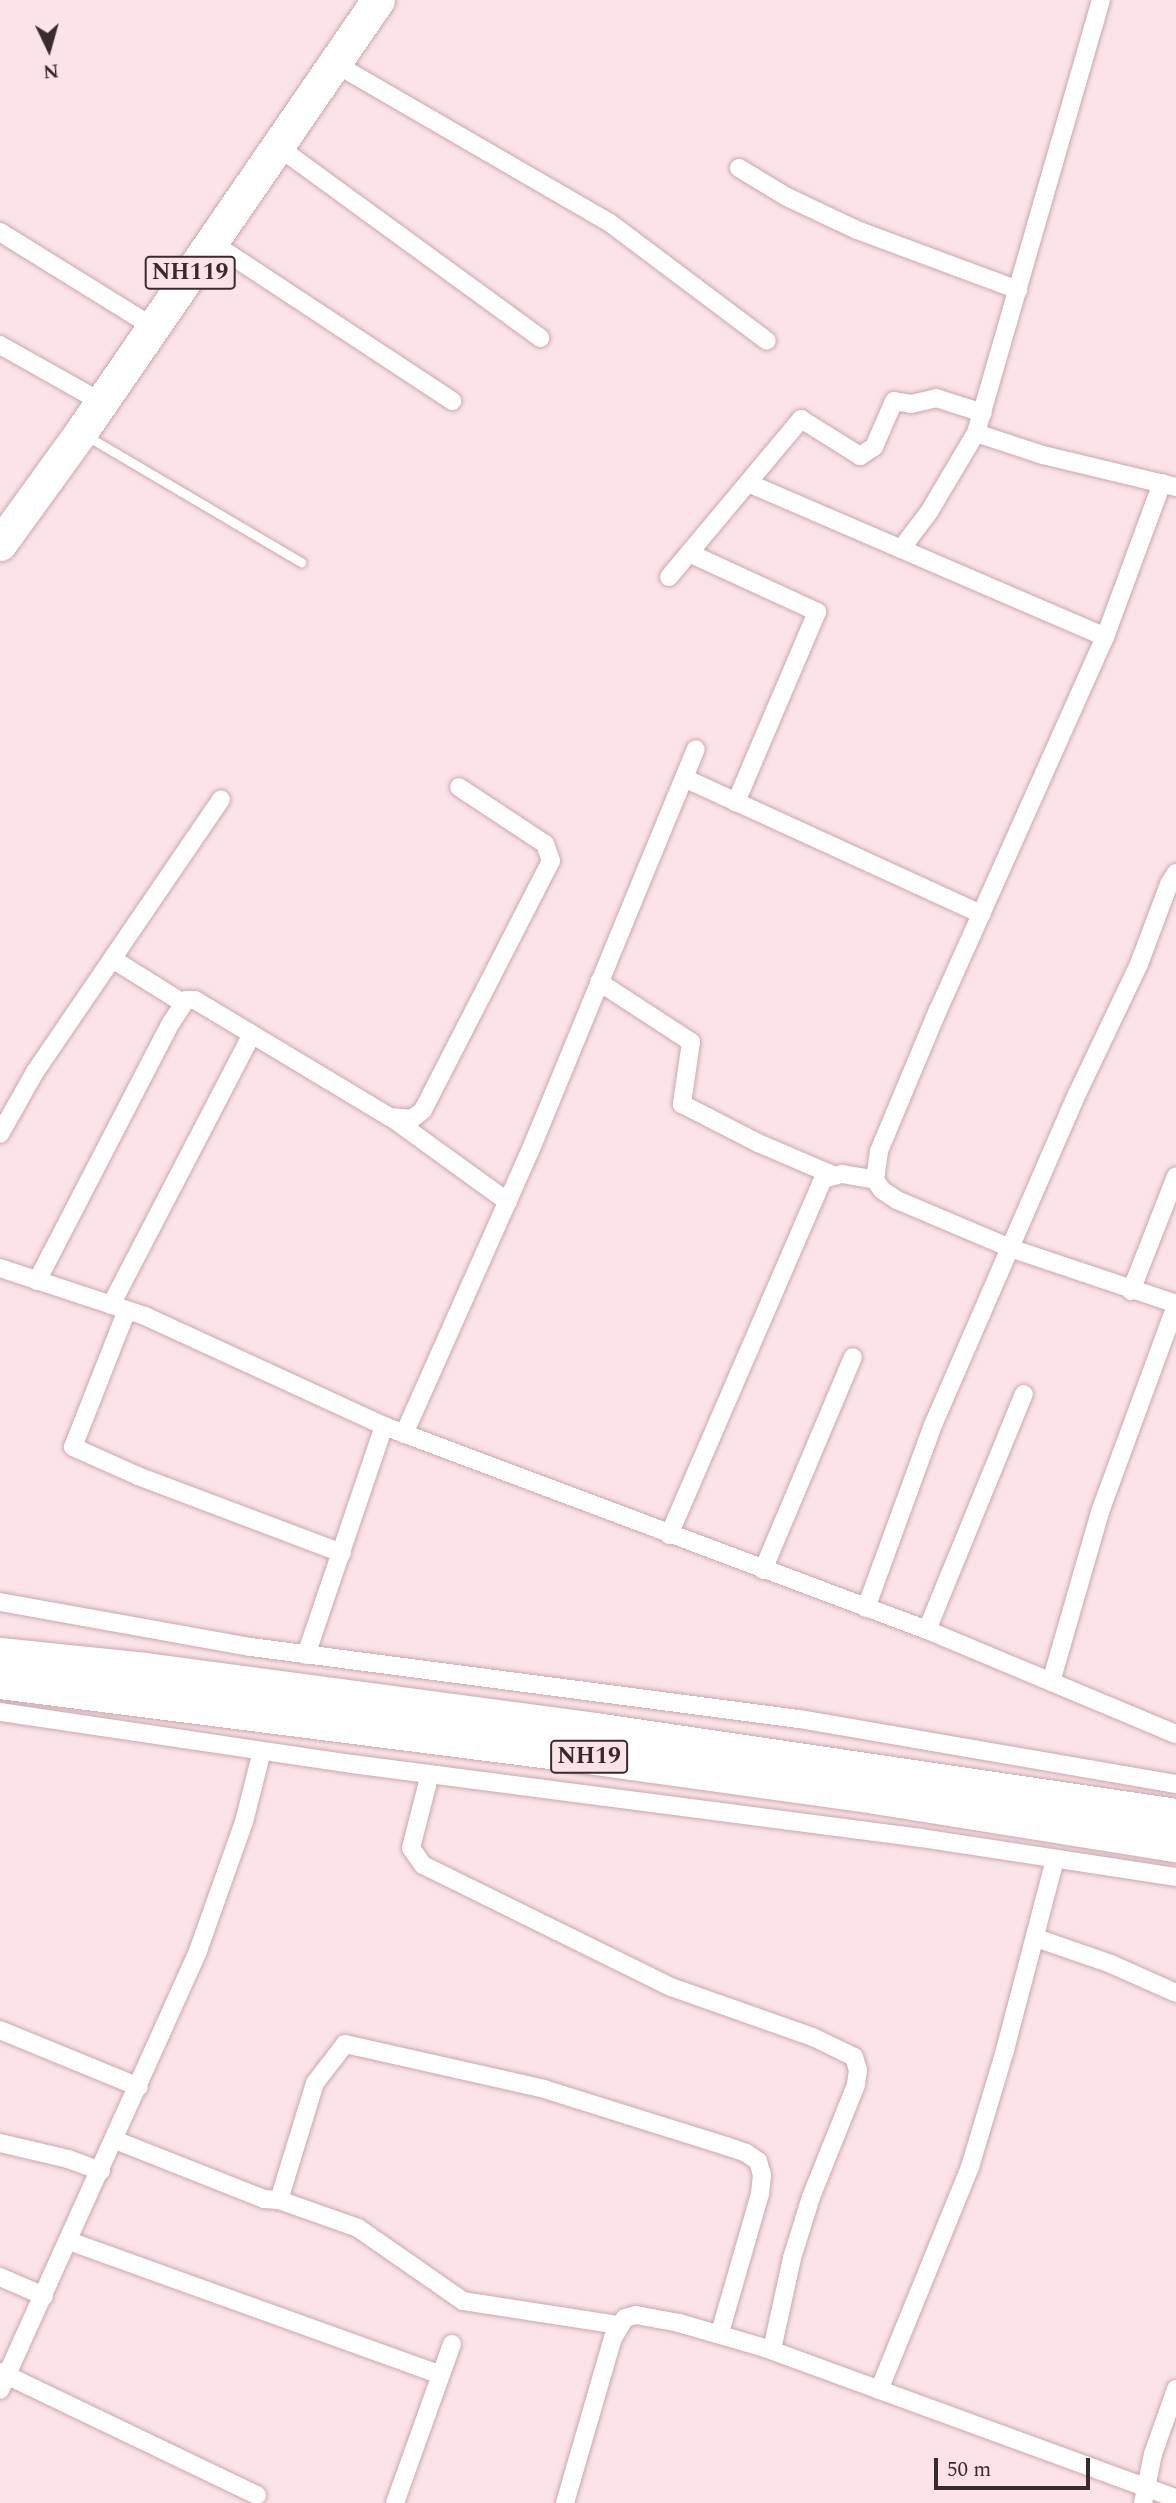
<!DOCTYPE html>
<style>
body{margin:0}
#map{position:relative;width:1176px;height:2503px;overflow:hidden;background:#fbe3e8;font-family:Spectral,serif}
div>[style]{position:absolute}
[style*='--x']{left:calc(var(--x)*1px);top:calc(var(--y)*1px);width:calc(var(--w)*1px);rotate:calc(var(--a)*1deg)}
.roads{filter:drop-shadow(0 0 2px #cba7ae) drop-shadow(0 0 2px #cba7ae)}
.lane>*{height:9px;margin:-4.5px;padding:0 4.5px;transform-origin:4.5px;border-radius:4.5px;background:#fff}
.street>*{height:18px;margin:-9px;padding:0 9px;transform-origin:9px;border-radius:9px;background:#fff}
.highway>*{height:33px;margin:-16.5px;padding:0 16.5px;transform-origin:16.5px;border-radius:16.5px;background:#fff}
span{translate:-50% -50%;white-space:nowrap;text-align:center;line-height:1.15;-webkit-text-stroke:7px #fbe3e8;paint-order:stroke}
.shield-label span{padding:2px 5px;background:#fbe3e8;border:2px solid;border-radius:5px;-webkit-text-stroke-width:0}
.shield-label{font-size:23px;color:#382a2d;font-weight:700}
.north{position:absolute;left:14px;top:14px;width:70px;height:70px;-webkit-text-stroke:5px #fbe3e8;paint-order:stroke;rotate:175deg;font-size:19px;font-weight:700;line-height:28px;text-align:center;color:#382a2d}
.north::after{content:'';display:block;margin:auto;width:24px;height:32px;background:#382a2d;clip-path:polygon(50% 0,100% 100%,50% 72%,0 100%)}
.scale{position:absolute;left:934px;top:2458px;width:156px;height:32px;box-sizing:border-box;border:4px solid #382a2d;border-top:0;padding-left:9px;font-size:21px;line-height:24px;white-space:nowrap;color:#382a2d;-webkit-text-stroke:5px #fbe3e8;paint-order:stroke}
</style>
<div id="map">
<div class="roads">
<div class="lane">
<i style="--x:85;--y:435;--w:251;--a:30.5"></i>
</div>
<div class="street">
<i style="--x:334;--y:63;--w:319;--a:30.1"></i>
<i style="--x:610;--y:223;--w:196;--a:36.9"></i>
<i style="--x:277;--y:146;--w:326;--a:36.1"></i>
<i style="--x:739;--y:168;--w:56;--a:31.1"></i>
<i style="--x:787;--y:197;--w:77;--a:25.2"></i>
<i style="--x:857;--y:230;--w:172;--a:20.4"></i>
<i style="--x:0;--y:232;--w:180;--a:31.8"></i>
<i style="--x:211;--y:242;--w:289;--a:33.4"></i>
<i style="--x:0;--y:345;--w:116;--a:29.4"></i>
<i style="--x:976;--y:433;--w:71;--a:18.2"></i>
<i style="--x:1043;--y:455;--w:137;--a:13.5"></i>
<i style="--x:748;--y:483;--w:389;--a:23.3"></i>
<i style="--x:1162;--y:483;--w:164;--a:110.3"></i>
<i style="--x:1105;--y:637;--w:409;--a:114.1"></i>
<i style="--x:938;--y:1010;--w:153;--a:112.7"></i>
<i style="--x:879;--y:1151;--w:29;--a:98"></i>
<i style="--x:875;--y:1180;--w:12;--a:55"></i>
<i style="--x:882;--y:1190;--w:18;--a:34"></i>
<i style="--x:897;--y:1200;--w:123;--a:23"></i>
<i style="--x:1010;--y:1248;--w:175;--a:18.6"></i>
<i style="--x:901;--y:549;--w:46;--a:-52.9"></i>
<i style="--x:929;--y:512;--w:92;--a:-59.3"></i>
<i style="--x:976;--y:433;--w:451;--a:-73.9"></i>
<i style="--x:689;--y:553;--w:141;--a:24.7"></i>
<i style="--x:817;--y:612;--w:207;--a:113.1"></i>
<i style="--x:669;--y:577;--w:206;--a:-50.1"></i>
<i style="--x:801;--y:419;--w:70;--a:32.1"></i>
<i style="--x:860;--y:456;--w:17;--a:-33"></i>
<i style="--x:874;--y:447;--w:50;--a:-66.5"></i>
<i style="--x:894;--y:401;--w:17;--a:10"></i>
<i style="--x:911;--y:404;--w:26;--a:-13"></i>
<i style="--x:936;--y:398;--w:49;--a:17.7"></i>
<i style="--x:684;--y:778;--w:327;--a:24.6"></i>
<i style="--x:114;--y:960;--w:81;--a:31.9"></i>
<i style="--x:599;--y:982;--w:110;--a:33.1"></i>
<i style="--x:691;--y:1042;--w:63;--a:98.3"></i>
<i style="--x:682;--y:1104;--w:85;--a:27.2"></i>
<i style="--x:758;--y:1143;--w:82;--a:23.1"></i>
<i style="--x:392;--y:1118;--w:143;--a:35.9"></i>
<i style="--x:0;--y:1134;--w:71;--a:-60.6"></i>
<i style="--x:35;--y:1072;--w:330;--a:-55.7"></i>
<i style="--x:0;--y:1268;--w:153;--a:18.3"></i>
<i style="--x:145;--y:1316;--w:263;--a:24.7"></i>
<i style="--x:384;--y:1426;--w:580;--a:20.59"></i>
<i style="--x:927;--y:1630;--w:270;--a:22.7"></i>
<i style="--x:37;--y:1281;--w:291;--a:-62.6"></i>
<i style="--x:171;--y:1023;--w:27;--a:-57"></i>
<i style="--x:186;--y:1000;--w:9;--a:0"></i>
<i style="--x:195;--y:1000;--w:227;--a:31"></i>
<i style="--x:390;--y:1117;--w:22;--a:5"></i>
<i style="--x:412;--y:1119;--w:14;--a:-39"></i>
<i style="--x:423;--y:1110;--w:280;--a:-62.8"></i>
<i style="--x:551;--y:861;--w:18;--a:-109"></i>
<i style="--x:545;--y:844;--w:103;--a:-146.5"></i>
<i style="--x:1131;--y:1291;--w:123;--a:-68.6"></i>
<i style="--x:111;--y:1305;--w:305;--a:-62.5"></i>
<i style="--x:127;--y:1310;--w:147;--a:111.5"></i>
<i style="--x:73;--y:1447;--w:71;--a:24"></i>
<i style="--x:138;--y:1476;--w:218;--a:20.7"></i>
<i style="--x:404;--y:1434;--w:317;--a:-66"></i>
<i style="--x:533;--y:1144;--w:427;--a:-67.6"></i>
<i style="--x:669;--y:1535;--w:383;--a:-66.6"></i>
<i style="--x:821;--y:1183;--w:7;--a:-45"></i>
<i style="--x:826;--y:1178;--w:16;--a:-14"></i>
<i style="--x:842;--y:1174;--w:34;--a:10"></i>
<i style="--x:763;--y:1570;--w:231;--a:-67.1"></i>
<i style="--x:0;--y:1602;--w:255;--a:10.2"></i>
<i style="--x:251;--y:1647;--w:553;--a:7.49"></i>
<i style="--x:799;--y:1719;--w:383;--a:9.8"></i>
<i style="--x:866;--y:1608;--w:195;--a:-69.9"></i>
<i style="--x:933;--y:1425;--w:363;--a:-66.5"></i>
<i style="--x:1078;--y:1092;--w:142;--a:-64.5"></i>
<i style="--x:1139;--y:964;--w:85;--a:-69.4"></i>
<i style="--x:1169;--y:884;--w:13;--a:-58"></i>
<i style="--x:927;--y:1630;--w:255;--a:-67.7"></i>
<i style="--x:306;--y:1655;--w:242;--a:-71.2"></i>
<i style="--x:1051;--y:1682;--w:177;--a:-73.9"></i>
<i style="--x:1100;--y:1512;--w:221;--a:-69.8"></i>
<i style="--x:0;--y:1712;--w:356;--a:8.4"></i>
<i style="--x:352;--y:1764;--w:574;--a:7.41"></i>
<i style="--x:921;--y:1838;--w:258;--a:8.7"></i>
<i style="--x:430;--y:1774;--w:76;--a:104.4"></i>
<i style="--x:411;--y:1848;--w:21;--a:55"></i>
<i style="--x:423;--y:1865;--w:276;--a:26.2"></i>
<i style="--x:671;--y:1987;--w:151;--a:19.4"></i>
<i style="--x:813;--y:2037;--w:46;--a:26"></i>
<i style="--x:854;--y:2057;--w:14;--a:73"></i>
<i style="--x:858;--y:2070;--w:15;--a:98"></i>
<i style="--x:856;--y:2085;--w:121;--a:111.9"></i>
<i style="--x:811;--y:2197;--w:64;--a:107.3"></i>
<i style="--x:792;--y:2258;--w:94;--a:102.3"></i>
<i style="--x:1036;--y:1938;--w:79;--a:19.1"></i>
<i style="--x:1111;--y:1964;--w:71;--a:24"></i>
<i style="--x:0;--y:2030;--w:150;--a:22.3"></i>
<i style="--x:115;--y:2140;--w:160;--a:21.6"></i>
<i style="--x:264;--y:2199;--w:15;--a:4"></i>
<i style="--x:279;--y:2200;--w:84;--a:19.5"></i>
<i style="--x:358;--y:2228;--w:128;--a:34.8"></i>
<i style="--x:463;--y:2301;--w:157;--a:8.8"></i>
<i style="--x:0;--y:2143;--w:70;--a:13.2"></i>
<i style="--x:68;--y:2159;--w:35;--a:20"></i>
<i style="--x:279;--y:2200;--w:122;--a:-72.9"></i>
<i style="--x:315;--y:2083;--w:49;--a:-52.4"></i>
<i style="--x:345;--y:2044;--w:204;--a:12.7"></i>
<i style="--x:544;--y:2089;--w:191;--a:17.4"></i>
<i style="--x:726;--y:2146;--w:21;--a:19"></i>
<i style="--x:746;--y:2153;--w:14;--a:34"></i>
<i style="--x:758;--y:2161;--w:15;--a:74"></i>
<i style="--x:762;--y:2175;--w:19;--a:96"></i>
<i style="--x:760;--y:2194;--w:145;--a:106.1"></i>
<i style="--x:69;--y:2241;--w:395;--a:19.8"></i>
<i style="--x:0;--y:2277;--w:48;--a:23.4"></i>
<i style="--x:0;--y:2372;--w:285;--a:25.6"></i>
<i style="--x:0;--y:2390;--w:482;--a:-65.7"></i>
<i style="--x:198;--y:1951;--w:137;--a:-70.4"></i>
<i style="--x:244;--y:1822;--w:73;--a:-75.8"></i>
<i style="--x:879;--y:2390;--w:241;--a:-67.8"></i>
<i style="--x:970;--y:2167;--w:122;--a:-73.3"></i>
<i style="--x:1005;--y:2050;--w:197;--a:-75.3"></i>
<i style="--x:395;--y:2503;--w:169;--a:-70.3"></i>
<i style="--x:565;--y:2503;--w:172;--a:-73.8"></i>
<i style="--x:613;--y:2338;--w:23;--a:-59"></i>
<i style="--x:625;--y:2318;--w:11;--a:-15"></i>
<i style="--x:636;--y:2315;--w:44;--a:10.5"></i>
<i style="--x:679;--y:2323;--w:90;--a:16.2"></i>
<i style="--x:765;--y:2348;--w:438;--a:20.1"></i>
<i style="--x:1143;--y:2503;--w:50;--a:-78.5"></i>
<i style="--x:1153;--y:2454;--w:69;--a:-70.5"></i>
</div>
<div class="highway">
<i style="--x:0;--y:544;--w:138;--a:-54.1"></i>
<i style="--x:81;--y:432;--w:524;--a:-55.49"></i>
<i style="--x:0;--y:1654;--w:146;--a:5.9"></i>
<i style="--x:145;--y:1669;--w:454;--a:7.6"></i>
<i style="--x:595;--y:1729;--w:587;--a:8.42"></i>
<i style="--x:0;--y:1682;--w:578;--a:7.26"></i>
<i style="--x:573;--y:1755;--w:305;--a:7.9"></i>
<i style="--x:875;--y:1797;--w:305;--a:9.1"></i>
</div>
</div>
<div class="shield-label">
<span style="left:190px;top:273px">NH119</span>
<span style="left:589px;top:1757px">NH19</span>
</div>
<div class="north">N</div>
<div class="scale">50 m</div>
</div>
